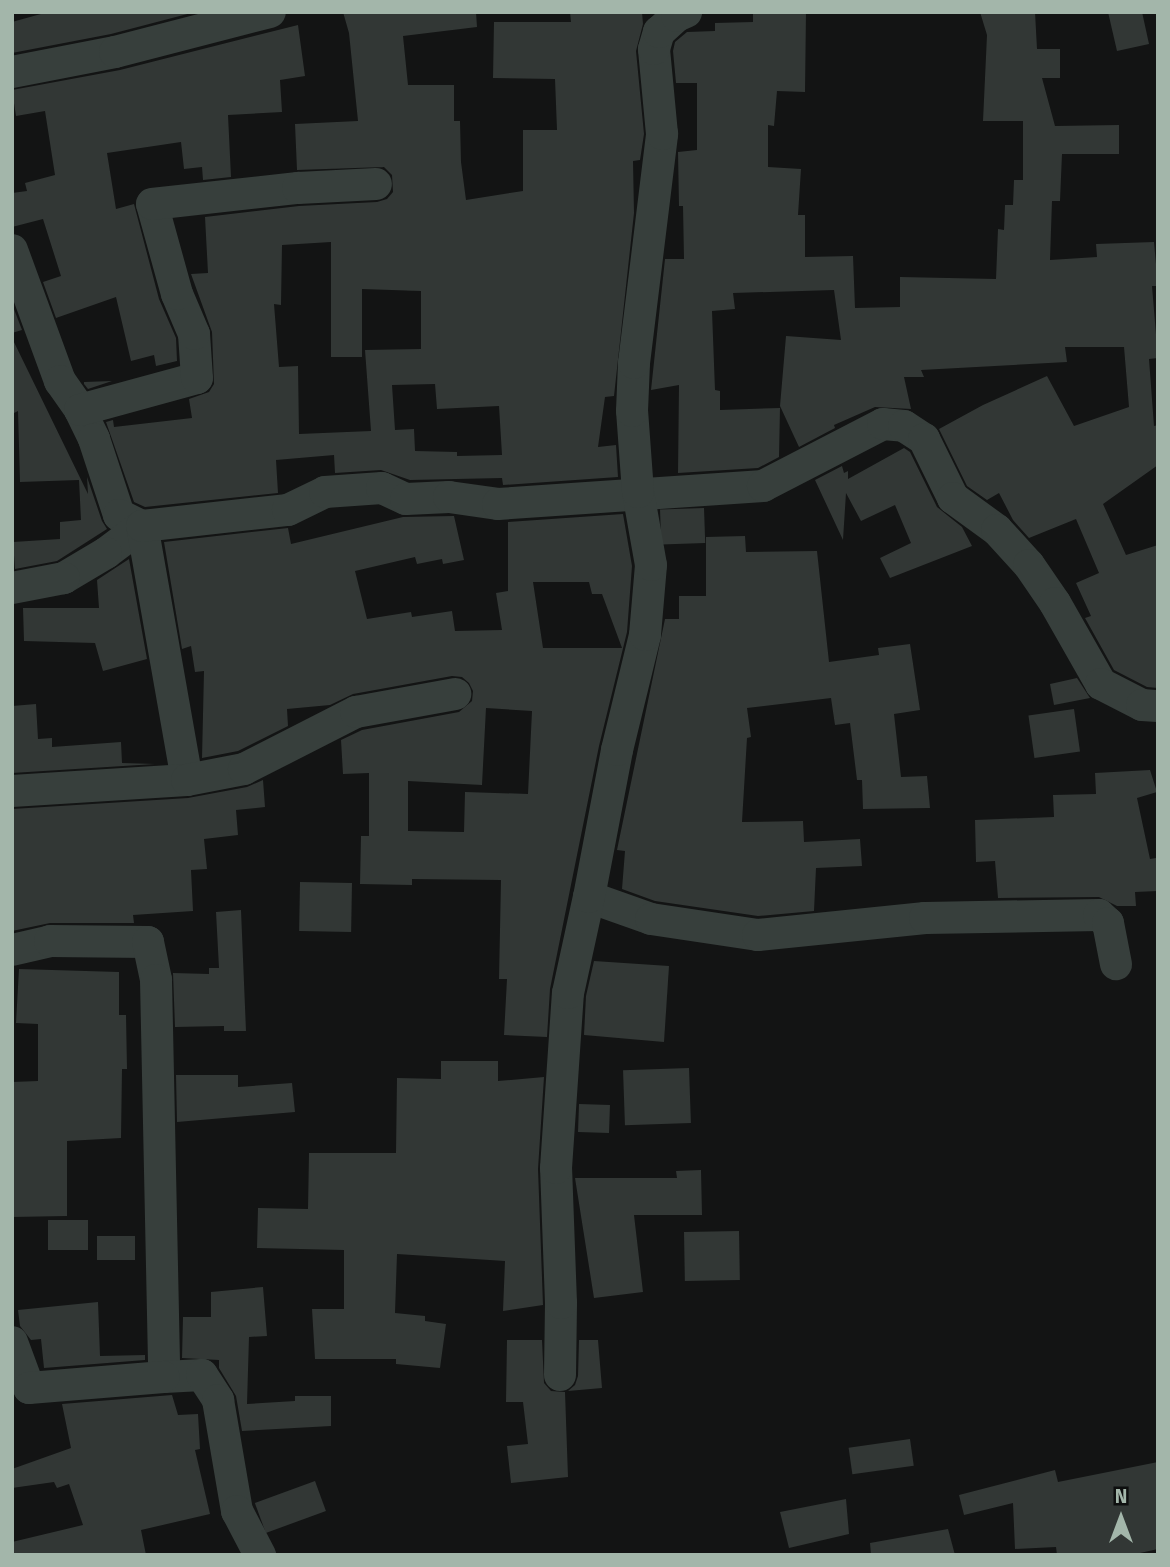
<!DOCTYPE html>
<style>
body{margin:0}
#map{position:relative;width:1170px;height:1567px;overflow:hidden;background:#131414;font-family:"Fira Sans",sans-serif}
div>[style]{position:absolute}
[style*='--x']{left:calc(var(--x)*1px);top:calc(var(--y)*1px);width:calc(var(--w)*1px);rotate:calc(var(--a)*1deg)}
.building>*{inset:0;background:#323735;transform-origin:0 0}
.street>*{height:32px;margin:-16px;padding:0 16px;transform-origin:16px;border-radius:16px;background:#373f3c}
span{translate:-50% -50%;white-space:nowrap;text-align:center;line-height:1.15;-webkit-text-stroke:7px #0e0f0f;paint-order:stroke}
.frame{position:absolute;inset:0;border:14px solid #a3b6aa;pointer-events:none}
.north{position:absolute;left:1086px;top:1483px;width:70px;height:70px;-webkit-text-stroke:5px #0e0f0f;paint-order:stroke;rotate:0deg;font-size:19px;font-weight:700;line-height:28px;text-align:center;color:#a3b6aa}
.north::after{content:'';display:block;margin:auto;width:24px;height:32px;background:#a3b6aa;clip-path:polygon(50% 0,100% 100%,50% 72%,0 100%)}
</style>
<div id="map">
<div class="building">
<i style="clip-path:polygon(48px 12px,195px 12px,111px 34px,12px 53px,12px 22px)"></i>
<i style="clip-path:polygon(evenodd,343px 12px,476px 12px,477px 27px,403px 36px,408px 85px,454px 85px,454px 121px,460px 121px,461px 162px,466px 200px,523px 191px,523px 130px,557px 130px,555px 79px,493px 78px,494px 22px,571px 22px,570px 12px,642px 12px,643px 24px,636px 51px,644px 134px,640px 160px,633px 161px,634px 213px,614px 396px,605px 397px,598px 447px,616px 445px,618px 477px,503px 485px,502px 478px,410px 480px,381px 470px,335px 473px,334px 455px,276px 460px,278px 493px,145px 507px,134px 502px,106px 422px,113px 420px,114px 427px,192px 418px,189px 399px,209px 392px,214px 384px,212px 332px,191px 274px,208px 273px,205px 217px,299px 206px,377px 202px,387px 199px,393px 192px,392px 175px,384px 167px,297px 170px,295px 124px,358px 121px,349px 33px,343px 12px,331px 242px,331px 357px,362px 357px,362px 289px,421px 291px,421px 349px,365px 350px,371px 431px,299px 434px,298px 366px,279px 367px,274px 304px,281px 305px,282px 245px,331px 242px,343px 12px,435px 384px,437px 409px,499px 406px,502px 455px,457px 456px,457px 452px,415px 451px,414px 429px,395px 430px,392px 385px,435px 384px)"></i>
<i style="clip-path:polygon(753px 12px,806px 12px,805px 92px,777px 91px,774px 126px,768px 125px,768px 167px,801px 169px,798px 215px,805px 215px,805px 257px,853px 256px,855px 308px,900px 307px,900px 277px,996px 279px,998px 229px,1004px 230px,1005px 205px,1013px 205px,1014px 180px,1023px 180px,1023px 121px,983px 121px,987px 35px,980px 12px,1035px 12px,1037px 49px,1060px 49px,1060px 78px,1042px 78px,1055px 126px,1119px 125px,1119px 154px,1062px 154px,1060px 201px,1052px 201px,1050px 260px,1097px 257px,1096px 244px,1154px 242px,1158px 286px,1152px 286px,1158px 358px,1149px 359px,1154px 426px,1158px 425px,1158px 465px,1103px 504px,1126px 555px,1158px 545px,1158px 688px,1147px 687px,1114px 670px,1085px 618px,1091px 616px,1076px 583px,1099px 573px,1076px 519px,1029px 538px,1013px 520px,999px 493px,987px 500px,967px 486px,939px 429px,983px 405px,1047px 376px,1074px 426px,1129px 407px,1124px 347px,1065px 347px,1067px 362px,921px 370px,924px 377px,904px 377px,911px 409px,875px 407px,834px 425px,835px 428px,799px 447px,780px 406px,786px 336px,841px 340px,834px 290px,733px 293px,735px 309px,712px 311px,715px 390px,720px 391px,720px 410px,780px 408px,779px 457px,758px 468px,678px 473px,679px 385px,651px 390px,665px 259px,684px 259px,683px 206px,679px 206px,678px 152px,697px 150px,697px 83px,676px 83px,673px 51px,675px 42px,687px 32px,715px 31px,715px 23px,753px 22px)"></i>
<i style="clip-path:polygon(1108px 12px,1142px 12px,1149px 44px,1117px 51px)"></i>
<i style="clip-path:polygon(298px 25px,305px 76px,280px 80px,282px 112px,228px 115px,231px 177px,203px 180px,202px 167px,184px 169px,181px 142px,107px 153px,116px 209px,134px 204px,159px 299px,176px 338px,177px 361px,156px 366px,154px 355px,131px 361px,116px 297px,56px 318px,43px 282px,61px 276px,43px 219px,12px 227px,12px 193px,27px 191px,25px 183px,55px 175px,45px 111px,16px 116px,12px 90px,120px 70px)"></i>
<i style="clip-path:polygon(12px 304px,22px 330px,12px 333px)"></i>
<i style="clip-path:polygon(12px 338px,88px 494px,87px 477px,102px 521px,107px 529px,57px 561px,15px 569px,13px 542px,60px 539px,60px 522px,81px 520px,79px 480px,20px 482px,18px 411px,12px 414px)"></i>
<i style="clip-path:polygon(112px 381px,88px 389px,84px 384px,84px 382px)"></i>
<i style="clip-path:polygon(904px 448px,910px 452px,937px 507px,962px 527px,972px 546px,890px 578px,880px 558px,911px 543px,895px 505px,861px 521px,846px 493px,843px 540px,815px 480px,842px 466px,844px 473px,848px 471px,848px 479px)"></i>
<i style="left:704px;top:508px;width:35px;height:44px;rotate:88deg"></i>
<i style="clip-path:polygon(evenodd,623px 514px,632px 566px,627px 632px,599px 746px,550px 989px,547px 1037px,504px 1035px,507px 979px,499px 979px,501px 880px,412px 879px,412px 885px,360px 884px,361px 836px,369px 836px,369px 773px,343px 774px,341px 740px,362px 730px,459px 712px,472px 701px,473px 691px,469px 683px,462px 677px,452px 676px,353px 694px,330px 705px,287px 709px,288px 726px,238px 751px,202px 758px,204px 671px,195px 672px,191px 646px,182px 649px,164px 542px,288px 528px,291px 544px,403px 517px,454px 516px,464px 560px,443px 564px,442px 559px,417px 564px,415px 557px,355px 571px,367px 619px,411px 612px,412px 617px,452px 611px,455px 631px,502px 630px,496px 593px,508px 591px,508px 522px,623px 514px,533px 582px,589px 582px,592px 594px,602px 594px,622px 648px,543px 648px,533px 582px,623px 514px,486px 708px,532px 711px,528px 794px,465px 792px,464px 832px,408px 831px,408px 781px,482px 785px,486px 708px)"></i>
<i style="clip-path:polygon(745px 536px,746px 552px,817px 551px,829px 662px,879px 655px,878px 648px,910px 644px,920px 710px,894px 714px,901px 777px,927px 776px,930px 808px,863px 809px,862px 780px,857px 780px,850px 723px,835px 725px,831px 698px,747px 708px,751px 737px,747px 738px,742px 822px,803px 821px,804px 842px,860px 839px,862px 866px,816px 868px,814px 911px,758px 916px,655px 901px,622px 889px,625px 851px,617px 850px,665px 619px,679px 619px,679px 596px,706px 596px,706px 537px)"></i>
<i style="clip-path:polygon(129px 559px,147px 659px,103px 671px,95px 643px,24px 641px,23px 608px,99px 608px,97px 580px)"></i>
<i style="clip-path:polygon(1077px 678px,1090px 698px,1054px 705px,1050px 684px)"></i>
<i style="clip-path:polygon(36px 704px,38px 739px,52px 738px,52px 747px,121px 742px,122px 763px,155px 764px,12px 773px,12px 706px)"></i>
<i style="left:1074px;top:709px;width:43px;height:46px;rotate:82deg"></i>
<i style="clip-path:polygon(1150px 770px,1157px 792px,1137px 798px,1150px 859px,1156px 858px,1158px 891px,1135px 892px,1136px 906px,1117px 906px,1099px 897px,998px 898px,995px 861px,976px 862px,975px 820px,1054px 817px,1053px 795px,1096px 794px,1095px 773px)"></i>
<i style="clip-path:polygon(263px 780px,265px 807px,236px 810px,238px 835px,204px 839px,207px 869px,191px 870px,193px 911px,133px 915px,134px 923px,50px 923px,12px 931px,12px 809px,188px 798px,247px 787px)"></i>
<i style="left:300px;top:882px;width:52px;height:49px;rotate:1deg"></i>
<i style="clip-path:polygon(241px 910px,246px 1031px,224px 1031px,224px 1026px,175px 1027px,173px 973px,209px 974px,209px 968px,219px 968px,216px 912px)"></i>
<i style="clip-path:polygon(594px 961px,669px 966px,664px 1042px,584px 1035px,586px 996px)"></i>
<i style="clip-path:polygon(19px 969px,119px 972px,119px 1015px,126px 1015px,127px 1069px,122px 1069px,121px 1138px,67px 1141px,67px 1216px,12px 1217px,12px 1082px,38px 1081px,38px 1024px,16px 1023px)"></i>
<i style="clip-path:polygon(441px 1061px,498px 1061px,498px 1081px,544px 1077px,538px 1169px,543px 1305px,503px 1311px,505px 1261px,397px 1254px,395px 1313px,425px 1316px,425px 1321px,446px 1324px,440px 1368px,396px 1364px,396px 1359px,315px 1359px,312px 1309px,344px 1309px,344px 1250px,257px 1248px,258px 1208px,308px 1209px,309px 1153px,396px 1153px,397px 1078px,441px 1079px)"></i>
<i style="left:689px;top:1068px;width:55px;height:66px;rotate:88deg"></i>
<i style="clip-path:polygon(176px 1075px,238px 1075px,238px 1087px,292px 1083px,295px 1112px,177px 1122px)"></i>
<i style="left:579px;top:1104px;width:31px;height:28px;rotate:2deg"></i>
<i style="clip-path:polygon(701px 1170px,702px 1215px,634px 1215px,643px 1292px,594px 1298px,575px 1178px,677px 1178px,676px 1171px)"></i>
<i style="left:48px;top:1220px;width:40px;height:30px"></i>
<i style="left:739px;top:1231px;width:49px;height:55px;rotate:89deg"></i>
<i style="left:97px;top:1236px;width:38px;height:24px"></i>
<i style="clip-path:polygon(263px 1287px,267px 1336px,249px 1337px,247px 1404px,295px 1401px,295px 1396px,331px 1396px,331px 1426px,242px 1431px,236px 1396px,219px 1368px,219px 1360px,182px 1358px,183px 1317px,211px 1317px,211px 1292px)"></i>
<i style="clip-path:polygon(98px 1302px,100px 1356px,145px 1355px,145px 1360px,44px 1368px,41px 1339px,31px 1340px,20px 1326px,18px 1310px)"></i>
<i style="clip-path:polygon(507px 1340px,542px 1340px,544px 1383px,551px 1391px,565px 1392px,568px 1477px,511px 1483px,507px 1446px,528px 1444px,523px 1402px,506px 1402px)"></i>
<i style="clip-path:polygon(579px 1340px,598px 1340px,602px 1388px,568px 1391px,575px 1385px,578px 1376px)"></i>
<i style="clip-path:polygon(172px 1395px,178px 1415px,198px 1414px,200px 1449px,195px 1450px,210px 1514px,141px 1530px,146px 1555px,12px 1555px,12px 1542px,83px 1525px,69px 1484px,57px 1488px,54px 1482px,12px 1488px,12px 1469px,71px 1448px,62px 1404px)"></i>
<i style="left:910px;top:1439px;width:27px;height:62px;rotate:82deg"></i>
<i style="clip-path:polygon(1158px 1462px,1158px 1549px,1131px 1555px,1057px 1555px,1056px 1547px,1015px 1549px,1013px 1503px,964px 1515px,959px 1495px,1055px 1470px,1058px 1482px)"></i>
<i style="left:315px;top:1481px;width:32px;height:64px;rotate:70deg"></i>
<i style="clip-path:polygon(846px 1499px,849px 1534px,789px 1548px,780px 1512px)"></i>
<i style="clip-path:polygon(948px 1529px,955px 1555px,871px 1555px,870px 1543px)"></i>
</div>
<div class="street">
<i style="--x:12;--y:72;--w:105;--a:-11"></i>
<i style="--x:115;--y:52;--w:160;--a:-14.5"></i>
<i style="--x:12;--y:250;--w:140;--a:69.9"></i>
<i style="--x:60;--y:381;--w:35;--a:55"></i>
<i style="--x:80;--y:410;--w:32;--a:64"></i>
<i style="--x:94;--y:439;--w:80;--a:71.8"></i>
<i style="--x:119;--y:515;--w:25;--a:26"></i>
<i style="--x:142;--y:526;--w:45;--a:143.1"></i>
<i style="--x:106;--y:553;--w:49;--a:149.2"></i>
<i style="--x:64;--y:578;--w:53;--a:169.1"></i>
<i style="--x:80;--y:410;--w:121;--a:-15.3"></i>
<i style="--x:197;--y:378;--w:44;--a:-93.9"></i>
<i style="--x:194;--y:334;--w:43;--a:-113"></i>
<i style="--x:177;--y:294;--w:93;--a:-105.5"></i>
<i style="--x:152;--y:204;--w:147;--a:-6.3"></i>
<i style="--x:298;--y:188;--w:78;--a:-2.9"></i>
<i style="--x:187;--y:780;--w:258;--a:-100"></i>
<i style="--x:142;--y:526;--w:147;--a:-6.3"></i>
<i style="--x:288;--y:510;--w:41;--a:-25.9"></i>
<i style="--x:325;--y:492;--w:57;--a:-4"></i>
<i style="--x:382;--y:488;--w:26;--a:25"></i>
<i style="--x:406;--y:499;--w:43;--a:-2.7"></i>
<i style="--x:449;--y:497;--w:49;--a:8.1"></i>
<i style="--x:498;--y:504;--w:266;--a:-3.9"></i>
<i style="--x:763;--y:486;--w:135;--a:-27.3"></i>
<i style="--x:883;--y:424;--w:21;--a:5"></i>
<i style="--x:904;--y:426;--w:24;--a:33"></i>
<i style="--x:924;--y:439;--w:66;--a:63.8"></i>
<i style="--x:953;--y:498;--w:54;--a:36"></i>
<i style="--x:997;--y:530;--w:47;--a:47.6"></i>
<i style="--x:1029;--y:565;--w:46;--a:55.6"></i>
<i style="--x:1055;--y:603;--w:93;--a:60.4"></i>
<i style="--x:1101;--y:684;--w:46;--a:27.1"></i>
<i style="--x:1142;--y:705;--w:16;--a:4"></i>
<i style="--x:12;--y:791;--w:175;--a:-3.6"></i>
<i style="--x:187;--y:780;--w:58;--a:-10.9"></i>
<i style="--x:244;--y:769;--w:126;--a:-27"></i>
<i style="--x:356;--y:712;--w:101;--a:-10.3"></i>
<i style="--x:589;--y:897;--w:66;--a:19.5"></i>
<i style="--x:651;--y:919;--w:108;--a:8.5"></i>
<i style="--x:758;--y:935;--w:168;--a:-5.8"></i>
<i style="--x:925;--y:918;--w:174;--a:-1"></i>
<i style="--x:1099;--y:915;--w:12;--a:42"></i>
<i style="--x:1108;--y:923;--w:42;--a:79"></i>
<i style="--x:12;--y:950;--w:39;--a:-13"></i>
<i style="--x:50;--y:941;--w:98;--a:0.6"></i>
<i style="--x:148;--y:942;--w:39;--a:78"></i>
<i style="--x:156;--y:980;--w:397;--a:88.8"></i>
<i style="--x:164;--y:1377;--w:38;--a:-3"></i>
<i style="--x:202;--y:1375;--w:30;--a:57"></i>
<i style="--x:218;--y:1400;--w:113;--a:80.3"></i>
<i style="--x:237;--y:1511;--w:50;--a:62.4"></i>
<i style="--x:12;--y:1342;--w:49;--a:69.7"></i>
<i style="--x:29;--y:1388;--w:135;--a:-4.7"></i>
<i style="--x:560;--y:1375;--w:72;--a:-89.2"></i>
<i style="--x:561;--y:1303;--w:135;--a:-92.1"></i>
<i style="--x:556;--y:1168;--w:175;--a:-86.1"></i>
<i style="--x:568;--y:993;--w:98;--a:-77.7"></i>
<i style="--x:589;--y:897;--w:150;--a:-79.2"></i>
<i style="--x:617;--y:750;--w:118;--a:-76.3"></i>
<i style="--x:645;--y:635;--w:70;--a:-85.1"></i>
<i style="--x:651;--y:565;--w:74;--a:-100.1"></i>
<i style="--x:638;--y:492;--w:81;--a:-94.2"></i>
<i style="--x:632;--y:411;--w:48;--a:-87.6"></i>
<i style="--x:634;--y:363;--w:231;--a:-83"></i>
<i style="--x:662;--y:134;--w:85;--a:-95.4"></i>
<i style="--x:654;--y:49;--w:18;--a:-74"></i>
<i style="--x:659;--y:32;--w:24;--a:-42"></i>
<i style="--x:677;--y:16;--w:10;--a:-24"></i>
</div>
<div class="frame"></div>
<div class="north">N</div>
</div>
